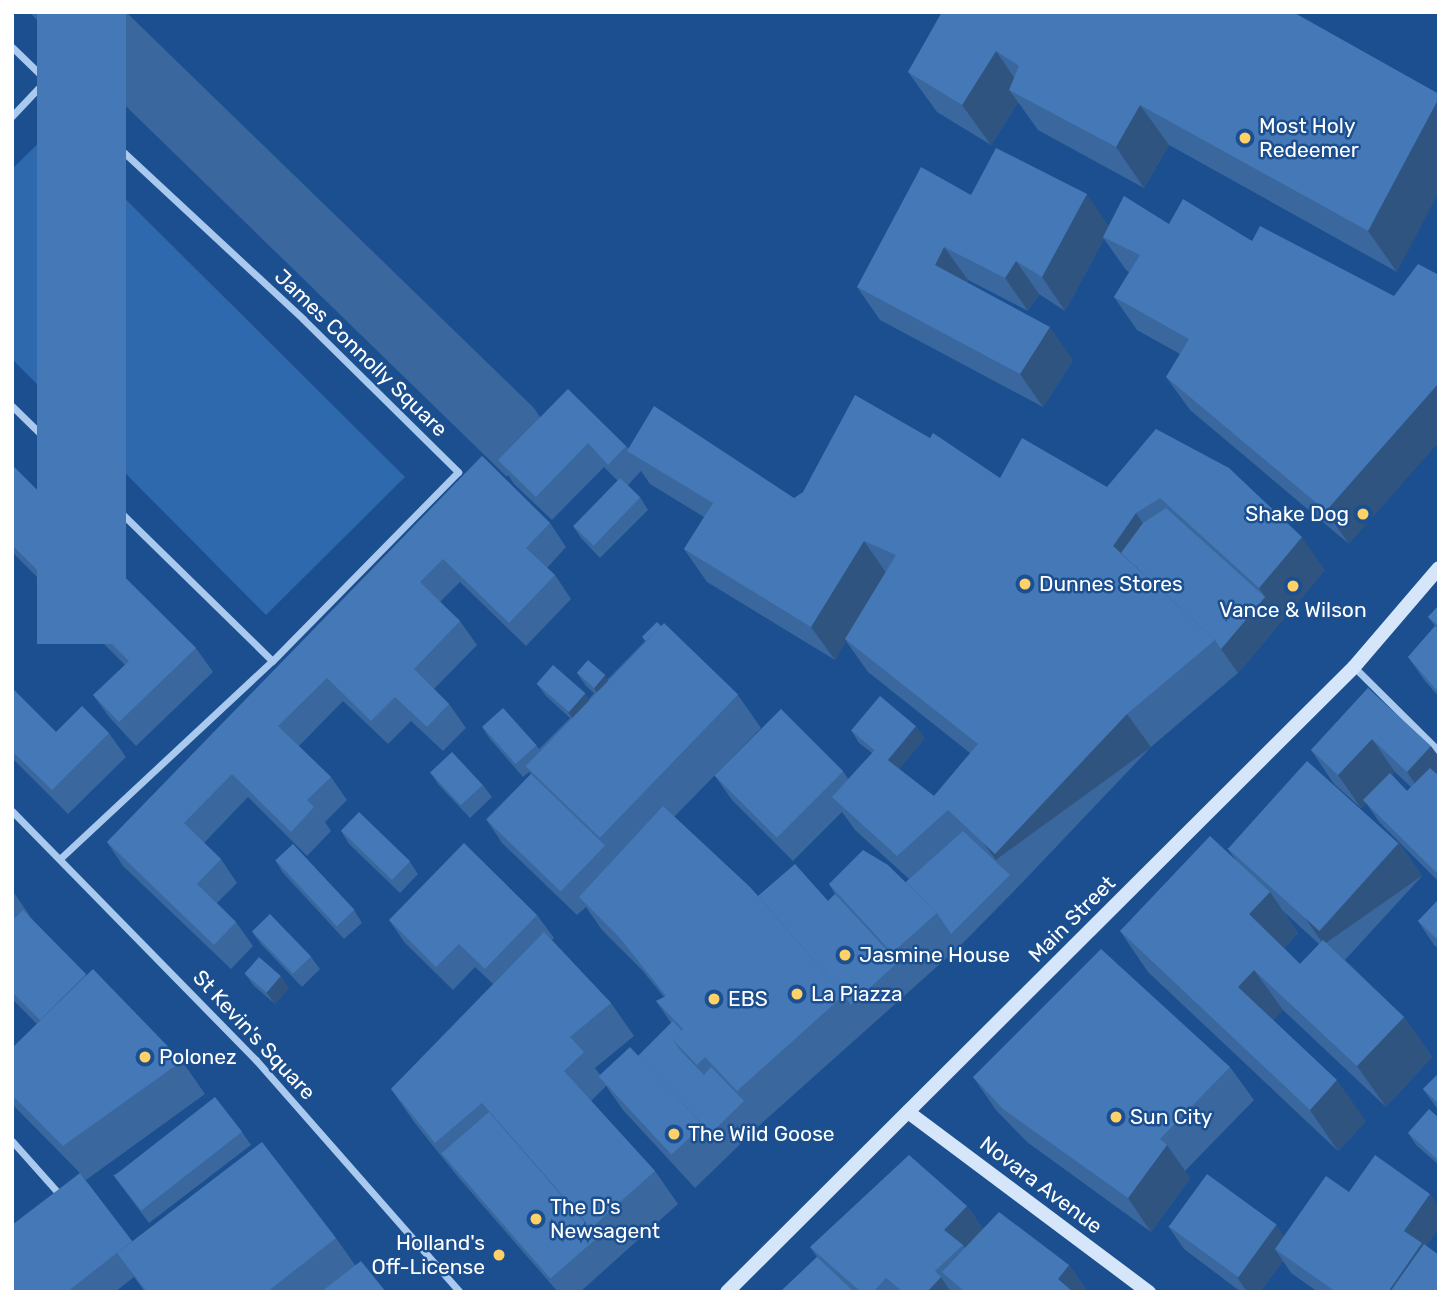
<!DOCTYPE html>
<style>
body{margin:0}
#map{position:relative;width:1451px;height:1304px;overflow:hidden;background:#1b4f8f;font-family:Rubik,sans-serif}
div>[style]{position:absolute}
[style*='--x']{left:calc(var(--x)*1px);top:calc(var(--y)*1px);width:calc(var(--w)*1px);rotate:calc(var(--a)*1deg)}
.green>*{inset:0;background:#2e69ad}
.street>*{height:7px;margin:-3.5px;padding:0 3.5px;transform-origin:3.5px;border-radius:3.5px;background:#a9c9ee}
.secondary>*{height:14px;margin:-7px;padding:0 7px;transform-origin:7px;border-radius:7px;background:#d6e6fa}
.wall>*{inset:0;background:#3a679d}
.shaded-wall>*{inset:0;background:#305480;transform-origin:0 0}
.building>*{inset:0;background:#4478b7;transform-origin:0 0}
.dots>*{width:19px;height:19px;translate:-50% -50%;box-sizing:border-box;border:4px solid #1b4f8f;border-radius:50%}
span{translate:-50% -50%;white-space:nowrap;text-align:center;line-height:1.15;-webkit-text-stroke:5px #1b4f8f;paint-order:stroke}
.poi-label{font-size:21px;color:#fff}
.left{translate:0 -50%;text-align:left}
.right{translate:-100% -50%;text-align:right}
.street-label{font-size:21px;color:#fff}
.frame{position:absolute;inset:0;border:14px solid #fff;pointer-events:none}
</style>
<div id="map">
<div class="green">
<i style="clip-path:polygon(54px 128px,405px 477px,266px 615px,12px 359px,12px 169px)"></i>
</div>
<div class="street">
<i style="--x:12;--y:47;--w:47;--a:44.1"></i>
<i style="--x:12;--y:116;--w:50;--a:-46.6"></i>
<i style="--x:46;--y:80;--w:351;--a:42.9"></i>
<i style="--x:303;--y:319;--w:218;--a:44.6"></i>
<i style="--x:458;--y:472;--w:265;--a:134.5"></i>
<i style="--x:272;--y:661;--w:290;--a:137"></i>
<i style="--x:12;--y:406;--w:364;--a:44.4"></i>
<i style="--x:1354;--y:667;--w:120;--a:44.7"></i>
<i style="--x:12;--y:811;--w:349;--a:45.6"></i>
<i style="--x:256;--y:1060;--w:309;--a:48.7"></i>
<i style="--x:12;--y:1141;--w:74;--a:48.3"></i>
</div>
<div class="secondary">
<i style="--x:908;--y:1112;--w:301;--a:36.8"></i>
<i style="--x:727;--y:1292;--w:885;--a:-44.91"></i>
<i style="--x:1354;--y:667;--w:130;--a:-49.4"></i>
</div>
<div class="wall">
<i style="clip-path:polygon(29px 12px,126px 12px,534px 408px,540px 417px,626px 446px,629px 449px,794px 498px,1000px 478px,1107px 487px,1156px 429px,1325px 570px,1238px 673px,1151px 747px,1018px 887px,960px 946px,761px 1124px,695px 1188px,623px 1110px,606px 1086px,591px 1101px,655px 1171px,678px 1204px,580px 1292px,558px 1292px,458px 1177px,414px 1122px,391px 1089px,493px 984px,475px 967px,453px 990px,405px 943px,389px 920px,537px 915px,554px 938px,552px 940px,611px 1003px,634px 1036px,595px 1068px,601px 1076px,638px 1056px,671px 1023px,656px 1001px,664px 997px,642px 970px,602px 930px,586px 907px,577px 915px,502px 843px,486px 819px,531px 774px,529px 772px,523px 777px,490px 739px,482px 727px,536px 745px,539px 749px,570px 718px,546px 696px,537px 684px,589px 699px,594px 693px,586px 686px,577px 673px,608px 679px,645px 641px,642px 637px,738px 695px,761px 728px,674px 817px,758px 896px,828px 901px,835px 894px,829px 884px,906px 882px,909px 879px,855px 830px,842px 812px,793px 861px,732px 800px,715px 776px,843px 771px,848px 779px,872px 753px,859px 743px,851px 730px,925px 738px,899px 769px,934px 796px,970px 753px,868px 672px,846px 641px,835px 660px,707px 582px,684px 549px,704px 517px,650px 484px,641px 471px,628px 485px,640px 497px,648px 510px,600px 558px,581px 538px,573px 526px,618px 481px,604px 467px,552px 520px,514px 484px,508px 475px,507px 477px)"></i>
<i style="clip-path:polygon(942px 12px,1293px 12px,1397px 272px,1169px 145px,1144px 188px,1038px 130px,1018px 102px,991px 145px,937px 112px,908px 72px)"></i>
<i style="clip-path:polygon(971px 195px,1109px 226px,1124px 196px,1349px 544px,1190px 410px,1166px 377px,1180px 354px,1137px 330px,1114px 297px,1129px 272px,1126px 270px,1104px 239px,1065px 311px,1039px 294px,1028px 311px,968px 280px,967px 282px,1073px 360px,1043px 407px,880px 320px,857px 287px)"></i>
<i style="clip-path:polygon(482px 456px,550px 523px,566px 547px,547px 568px,555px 575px,571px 599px,526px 646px,460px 582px,440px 602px,460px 621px,477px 645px,434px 689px,449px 704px,466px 728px,443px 751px,411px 721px,388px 744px,343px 701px,299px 746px,331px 777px,347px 800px,325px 822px,331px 831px,307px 856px,248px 797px,204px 843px,221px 859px,237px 883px,217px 903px,236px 922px,253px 946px,231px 969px,123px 866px,107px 842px)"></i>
<i style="clip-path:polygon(12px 465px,196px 648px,213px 672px,136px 746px,110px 718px,93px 695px,125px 665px,12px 552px)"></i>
<i style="clip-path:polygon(1439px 605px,1439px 697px,1425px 681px,1408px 657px,1435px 626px,1428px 617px)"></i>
<i style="clip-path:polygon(12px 688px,56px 732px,109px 733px,126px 757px,68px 814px,12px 758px)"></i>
<i style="clip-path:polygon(evenodd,1368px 688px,1439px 757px,1439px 882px,1380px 823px,1366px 803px,1361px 808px,1334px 784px,1311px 750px,1368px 688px,1395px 772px,1411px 787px,1407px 791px,1392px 775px,1395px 772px)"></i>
<i style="clip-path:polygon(430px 772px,483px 785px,492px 797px,470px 818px,438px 784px)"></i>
<i style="clip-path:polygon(341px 831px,410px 862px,418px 874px,400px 893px,349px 844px)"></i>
<i style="clip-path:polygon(evenodd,1399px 843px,1422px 876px,1345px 960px,1404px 1017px,1432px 1057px,1386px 1107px,1283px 1010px,1273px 1020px,1366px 1121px,1338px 1151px,1148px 972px,1120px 931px,1235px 859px,1227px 848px,1399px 843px,1283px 911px,1319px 944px,1300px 964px,1284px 948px,1298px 933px,1283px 911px)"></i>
<i style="clip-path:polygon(275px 860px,354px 910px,362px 923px,344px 939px,283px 873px)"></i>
<i style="clip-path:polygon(12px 890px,30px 916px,29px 917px,87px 976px,182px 1061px,205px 1094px,86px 1180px,80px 1173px,132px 1241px,336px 1238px,355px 1265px,386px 1292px,145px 1292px,134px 1277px,115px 1292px,12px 1292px,80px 1173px,12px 1104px,12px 1047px,13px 1048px,37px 1024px,12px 999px)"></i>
<i style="clip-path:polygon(1439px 899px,1439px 949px,1434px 945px,1418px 921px)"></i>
<i style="clip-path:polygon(252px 932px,311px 957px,320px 969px,302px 987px,261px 944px)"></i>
<i style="clip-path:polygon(245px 974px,289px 988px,275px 1004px,254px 986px)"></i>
<i style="clip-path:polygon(1230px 1067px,1254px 1100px,1185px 1171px,1190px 1178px,1151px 1232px,1027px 1142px,996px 1110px,973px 1077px)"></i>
<i style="clip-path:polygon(1439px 1073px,1439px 1111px,1423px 1089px)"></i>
<i style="clip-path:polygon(1439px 1118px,1439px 1165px,1416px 1145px,1408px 1133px)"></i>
<i style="clip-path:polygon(242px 1132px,251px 1145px,149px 1223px,113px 1175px)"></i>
<i style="clip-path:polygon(967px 1206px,983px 1229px,1069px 1265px,1088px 1292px,780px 1292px,817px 1257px,810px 1247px)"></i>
<i style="clip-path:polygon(1276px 1225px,1284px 1237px,1427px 1246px,1439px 1292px,1318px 1292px,1291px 1273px,1283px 1261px,1260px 1292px,1241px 1292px,1184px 1249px,1168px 1226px)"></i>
</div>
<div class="shaded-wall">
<i style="clip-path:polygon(996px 51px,1024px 92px,1009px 90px,1018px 102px,991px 145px,962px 105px)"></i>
<i style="clip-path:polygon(1439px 98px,1439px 192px,1397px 272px,1368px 231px)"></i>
<i style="clip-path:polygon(1140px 105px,1169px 145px,1144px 188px,1116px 147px)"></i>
<i style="clip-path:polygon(1087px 194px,1110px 228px,1103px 237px,1104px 239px,1065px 311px,1042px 277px)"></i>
<i style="clip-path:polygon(944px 247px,968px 280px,958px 298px,935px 265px)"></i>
<i style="clip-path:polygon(1016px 261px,1039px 294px,1028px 311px,1005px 278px)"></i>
<i style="clip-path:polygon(1050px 327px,1073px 360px,1043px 407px,1020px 374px)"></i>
<i style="clip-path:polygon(1439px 383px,1439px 442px,1349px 544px,1326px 511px)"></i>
<i style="clip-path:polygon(1136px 513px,1159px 547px,1140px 574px,1113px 546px)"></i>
<i style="clip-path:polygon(1302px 537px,1325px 570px,1282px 621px,1259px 588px)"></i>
<i style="clip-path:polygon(864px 541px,887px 574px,835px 660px,811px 627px)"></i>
<i style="clip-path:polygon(1265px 597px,1282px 621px,1238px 673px,1221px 649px)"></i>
<i style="clip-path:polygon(605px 675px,613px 688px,602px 700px,594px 688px)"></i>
<i style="clip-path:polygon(585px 693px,593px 705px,577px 724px,568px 712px)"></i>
<i style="left:1127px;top:714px;width:41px;height:192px;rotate:54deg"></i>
<i style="clip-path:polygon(916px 726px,925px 738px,896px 773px,887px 761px)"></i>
<i style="clip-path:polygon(1372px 739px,1395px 772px,1366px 802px,1363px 800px,1366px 803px,1361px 808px,1338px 775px)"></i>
<i style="clip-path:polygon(1431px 746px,1439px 757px,1439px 796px,1430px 805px,1407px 772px)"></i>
<i style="left:1399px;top:843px;width:40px;height:120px;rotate:55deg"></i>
<i style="clip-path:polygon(1270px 892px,1298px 933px,1278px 955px,1249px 914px)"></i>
<i style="clip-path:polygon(1254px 970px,1283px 1010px,1266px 1028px,1238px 987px)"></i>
<i style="clip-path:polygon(281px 976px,289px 988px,275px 1004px,266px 992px)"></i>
<i style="clip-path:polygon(1404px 1017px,1432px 1057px,1386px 1107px,1357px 1066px)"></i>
<i style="clip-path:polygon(1337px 1080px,1366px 1121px,1338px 1151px,1310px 1110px)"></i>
<i style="clip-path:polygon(1167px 1145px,1190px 1178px,1151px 1232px,1128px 1198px)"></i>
<i style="clip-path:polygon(1430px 1194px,1439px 1207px,1439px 1228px,1425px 1248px,1421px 1292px,1388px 1292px,1404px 1231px)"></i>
<i style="clip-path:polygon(967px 1206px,990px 1239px,972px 1258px,963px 1245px,944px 1230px)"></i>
<i style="clip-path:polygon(1276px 1225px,1292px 1248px,1275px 1249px,1283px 1261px,1260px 1292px,1247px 1292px,1237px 1277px)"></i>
<i style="clip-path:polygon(1069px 1265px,1088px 1292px,1068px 1292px,1058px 1279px)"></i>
<i style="clip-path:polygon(941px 1277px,951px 1292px,927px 1292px)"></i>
</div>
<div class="building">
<i style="left:37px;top:12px;width:89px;height:632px"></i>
<i style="clip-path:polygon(942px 12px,1293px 12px,1439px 94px,1439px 98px,1368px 231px,1140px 105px,1116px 147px,1009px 90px,1019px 66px,996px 51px,962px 105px,908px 72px)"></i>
<i style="clip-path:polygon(996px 148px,1087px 194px,1042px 277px,1016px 261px,1005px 278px,944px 247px,935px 265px,1050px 327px,1020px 374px,857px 287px,921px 167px,971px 195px)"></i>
<i style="clip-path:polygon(1124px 196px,1169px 224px,1183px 199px,1252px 241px,1260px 226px,1394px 296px,1418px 264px,1439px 275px,1439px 383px,1326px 511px,1166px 377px,1189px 339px,1114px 297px,1140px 255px,1103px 237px)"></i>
<i style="clip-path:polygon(568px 389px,626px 446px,608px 465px,588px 443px,536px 497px,498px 460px)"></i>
<i style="clip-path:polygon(855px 395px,930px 438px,933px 433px,1000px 478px,1022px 438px,1107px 487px,1156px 429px,1229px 468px,1302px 537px,1259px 588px,1160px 498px,1136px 513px,1113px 546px,1215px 640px,1127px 714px,995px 854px,948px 810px,897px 856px,832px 797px,875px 750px,934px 796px,978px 744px,845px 639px,896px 555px,864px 541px,811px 627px,684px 549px,713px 503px,627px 451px,654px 406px,794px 498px,803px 492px)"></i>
<i style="clip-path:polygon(482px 456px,550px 523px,526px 548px,555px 575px,509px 623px,443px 559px,420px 582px,460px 621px,414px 669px,449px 704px,427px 727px,395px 697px,371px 721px,327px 678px,278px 726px,331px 777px,307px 800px,314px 807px,291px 832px,232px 774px,184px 823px,221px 859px,197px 884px,236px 922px,214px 945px,107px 842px)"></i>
<i style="clip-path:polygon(12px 465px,196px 648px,119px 722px,93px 695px,129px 661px,12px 545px)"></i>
<i style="left:620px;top:478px;width:28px;height:67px;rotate:44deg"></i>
<i style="clip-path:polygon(1166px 508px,1265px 597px,1221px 649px,1215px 640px,1121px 553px,1143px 523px)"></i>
<i style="clip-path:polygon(1439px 605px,1439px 626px,1428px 617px)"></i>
<i style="left:657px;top:622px;width:6px;height:21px;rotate:45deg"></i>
<i style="left:664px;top:623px;width:103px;height:199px;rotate:44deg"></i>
<i style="clip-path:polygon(1435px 626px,1439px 630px,1439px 693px,1408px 657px)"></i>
<i style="left:588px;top:660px;width:23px;height:17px;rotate:41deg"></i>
<i style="left:553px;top:665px;width:43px;height:25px;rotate:41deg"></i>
<i style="clip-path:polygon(12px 688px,56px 732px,82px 706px,109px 733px,52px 790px,12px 751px)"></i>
<i style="clip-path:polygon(1368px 688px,1431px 746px,1407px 772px,1372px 739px,1338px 775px,1311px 750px)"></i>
<i style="left:880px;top:696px;width:47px;height:45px;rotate:40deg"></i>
<i style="left:503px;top:708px;width:50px;height:28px;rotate:48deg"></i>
<i style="left:781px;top:709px;width:88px;height:94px;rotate:45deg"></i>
<i style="left:452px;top:752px;width:45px;height:30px;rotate:47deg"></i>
<i style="left:1307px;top:761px;width:123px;height:118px;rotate:42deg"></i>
<i style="clip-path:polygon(1430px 768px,1439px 776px,1439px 875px,1363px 800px,1390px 773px,1407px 791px)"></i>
<i style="left:531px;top:774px;width:103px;height:64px;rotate:44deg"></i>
<i style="clip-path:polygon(663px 806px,750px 887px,844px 995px,737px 1091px,705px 1057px,697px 1065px,674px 1041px,683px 1029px,656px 1001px,666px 996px,619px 937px,579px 897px)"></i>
<i style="left:359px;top:812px;width:71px;height:26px;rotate:44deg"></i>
<i style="clip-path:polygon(963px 831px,1010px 875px,951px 934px,937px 913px,906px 882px)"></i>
<i style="clip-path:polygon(1210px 836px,1270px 892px,1249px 914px,1300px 964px,1323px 940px,1404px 1017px,1357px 1066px,1254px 970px,1238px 987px,1337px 1080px,1310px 1110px,1120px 931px)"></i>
<i style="clip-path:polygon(464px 843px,537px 915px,485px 969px,459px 944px,436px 967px,389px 920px)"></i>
<i style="left:293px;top:844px;width:90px;height:24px;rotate:47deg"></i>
<i style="clip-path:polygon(863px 850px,888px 865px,937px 913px,892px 953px,829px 884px)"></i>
<i style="clip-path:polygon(795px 864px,828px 901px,835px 894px,898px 962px,851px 1005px,844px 995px,758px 896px)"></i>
<i style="clip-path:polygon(1439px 899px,1439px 941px,1418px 921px)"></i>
<i style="clip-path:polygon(23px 910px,86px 974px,40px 1020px,12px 992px,12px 921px)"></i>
<i style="left:270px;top:914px;width:59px;height:25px;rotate:46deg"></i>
<i style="clip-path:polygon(544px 932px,611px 1003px,570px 1037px,584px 1052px,564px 1071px,655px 1171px,591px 1228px,482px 1103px,435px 1143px,391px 1089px)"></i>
<i style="clip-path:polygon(1101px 949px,1230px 1067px,1160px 1139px,1167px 1145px,1128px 1198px,1003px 1109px,973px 1077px)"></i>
<i style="left:259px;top:957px;width:29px;height:22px;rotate:41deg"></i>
<i style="clip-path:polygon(93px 969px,182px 1061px,63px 1146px,12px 1095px,12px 1048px)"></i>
<i style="clip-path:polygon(673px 1021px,682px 1031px,674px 1041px,680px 1050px,704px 1075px,711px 1067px,744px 1101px,710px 1134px,703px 1125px,638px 1056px)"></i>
<i style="left:630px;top:1047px;width:107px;height:43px;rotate:47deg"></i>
<i style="clip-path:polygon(1439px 1073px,1439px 1104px,1423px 1089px)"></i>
<i style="left:215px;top:1097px;width:44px;height:128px;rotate:52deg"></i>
<i style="clip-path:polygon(1429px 1109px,1439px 1118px,1439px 1161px,1408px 1133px)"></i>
<i style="left:489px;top:1112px;width:166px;height:63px;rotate:49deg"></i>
<i style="clip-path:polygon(262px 1142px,336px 1238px,267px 1292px,147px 1292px,117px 1253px)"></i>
<i style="clip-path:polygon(909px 1155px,967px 1206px,944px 1230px,963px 1245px,935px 1271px,941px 1277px,927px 1292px,903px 1292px,886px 1278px,873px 1292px,861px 1292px,810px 1247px)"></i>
<i style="clip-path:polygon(1375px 1155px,1430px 1194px,1404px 1231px,1422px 1243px,1388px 1292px,1336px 1292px,1275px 1249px,1326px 1176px,1349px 1192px)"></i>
<i style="clip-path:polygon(80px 1173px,132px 1241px,67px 1292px,12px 1292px,12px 1225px)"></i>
<i style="left:1207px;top:1174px;width:86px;height:65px;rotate:36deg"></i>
<i style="clip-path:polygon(999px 1212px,1069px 1265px,1058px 1279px,1073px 1292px,965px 1292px,942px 1272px)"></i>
<i style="clip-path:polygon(1424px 1244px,1439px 1255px,1439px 1292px,1390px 1292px)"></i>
<i style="clip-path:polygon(817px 1257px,854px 1292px,780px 1292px)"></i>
<i style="clip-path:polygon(361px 1261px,386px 1292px,321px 1292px)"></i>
</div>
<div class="dots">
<i style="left:1245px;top:138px;background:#ffd166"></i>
<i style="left:1363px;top:514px;background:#ffd166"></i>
<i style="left:1025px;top:584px;background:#ffd166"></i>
<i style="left:1293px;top:586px;background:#ffd166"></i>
<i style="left:845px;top:955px;background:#ffd166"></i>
<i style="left:797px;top:994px;background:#ffd166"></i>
<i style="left:714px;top:999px;background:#ffd166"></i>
<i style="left:145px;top:1057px;background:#ffd166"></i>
<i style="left:1116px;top:1117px;background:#ffd166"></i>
<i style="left:674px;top:1134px;background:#ffd166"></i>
<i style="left:536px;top:1219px;background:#ffd166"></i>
<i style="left:499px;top:1255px;background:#ffd166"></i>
</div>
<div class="poi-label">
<span class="left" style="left:1259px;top:138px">Most Holy<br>Redeemer</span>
<span class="right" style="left:1349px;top:514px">Shake Dog</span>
<span class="left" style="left:1039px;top:584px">Dunnes Stores</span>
<span style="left:1293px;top:610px">Vance &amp; Wilson</span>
<span class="left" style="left:859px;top:955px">Jasmine House</span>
<span class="left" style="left:811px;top:994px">La Piazza</span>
<span class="left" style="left:728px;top:999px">EBS</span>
<span class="left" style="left:159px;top:1057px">Polonez</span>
<span class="left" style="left:1130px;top:1117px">Sun City</span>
<span class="left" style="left:688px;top:1134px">The Wild Goose</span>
<span class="left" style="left:550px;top:1219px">The D's<br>Newsagent</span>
<span class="right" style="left:485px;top:1255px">Holland's<br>Off-License</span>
</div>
<div class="street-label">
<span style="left:361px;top:353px;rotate:44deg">James Connolly Square</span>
<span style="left:1072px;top:919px;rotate:-45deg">Main Street</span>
<span style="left:254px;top:1035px;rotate:47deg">St Kevin's Square</span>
<span style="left:1041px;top:1185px;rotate:37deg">Novara Avenue</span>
</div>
<div class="frame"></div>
</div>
